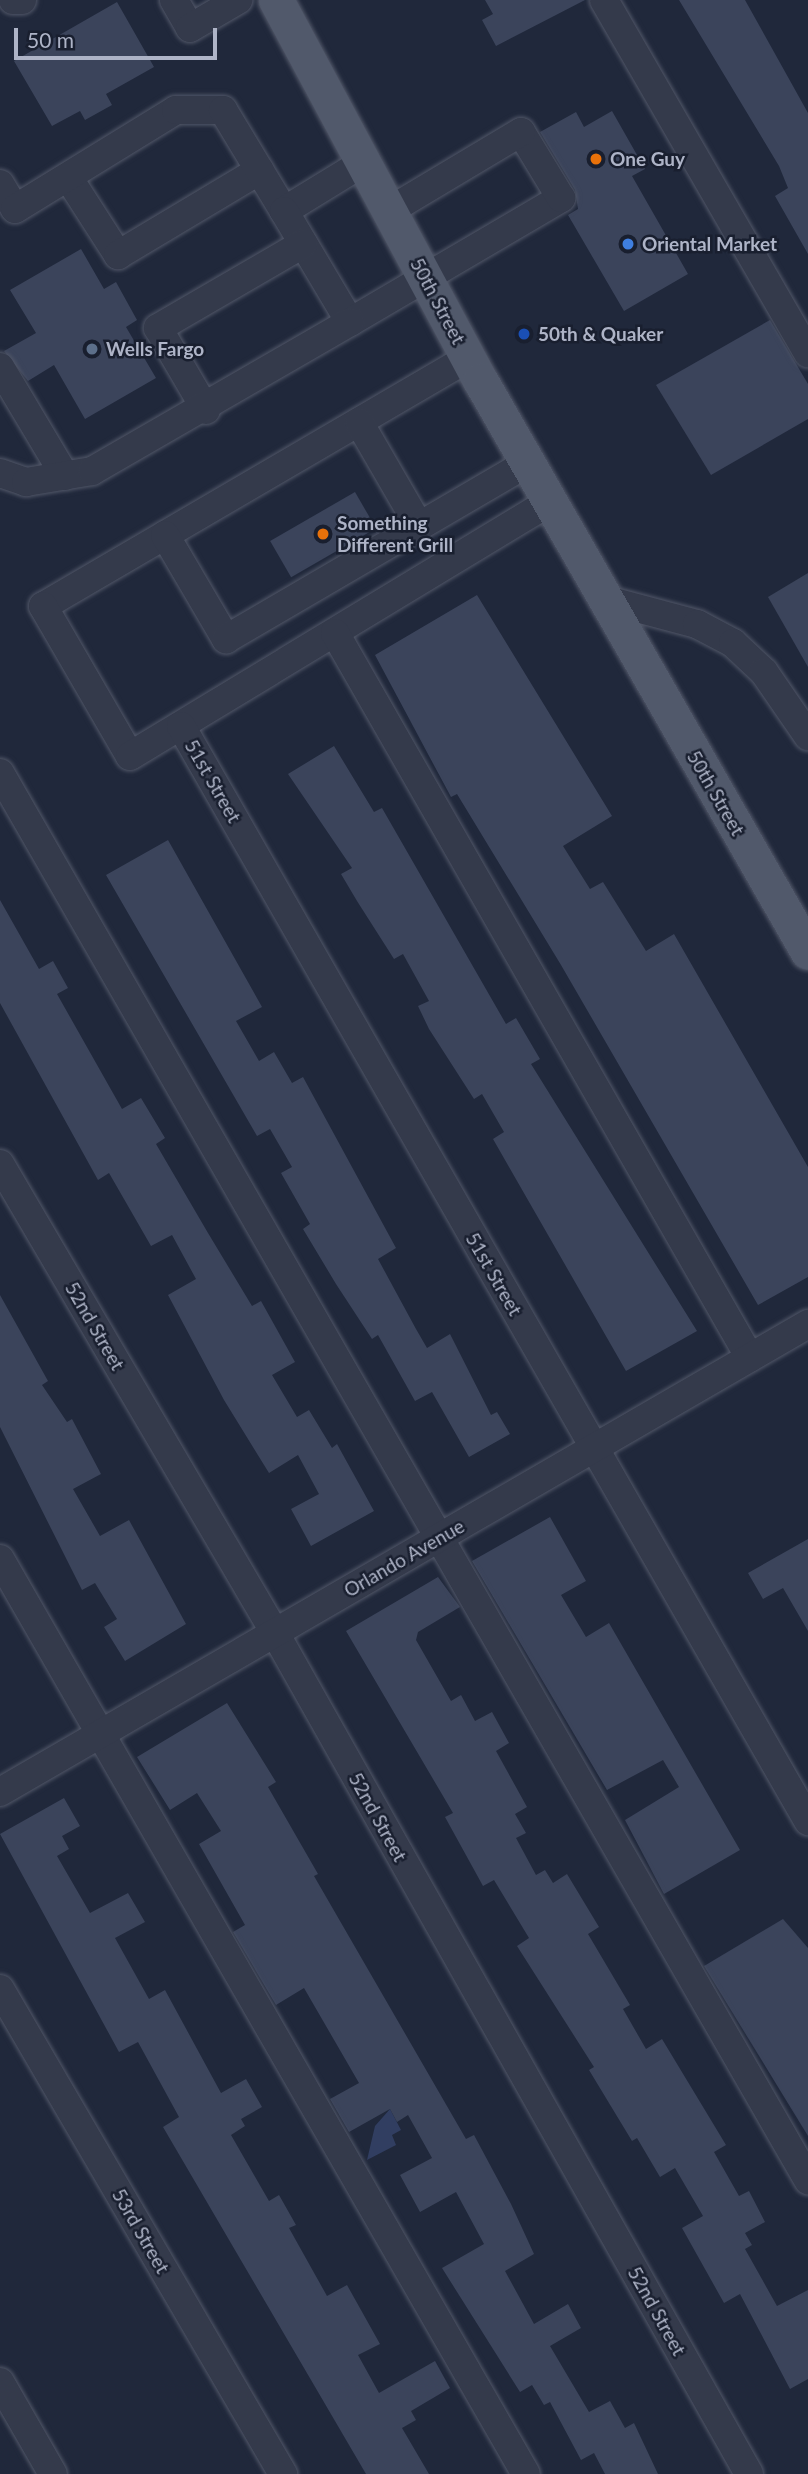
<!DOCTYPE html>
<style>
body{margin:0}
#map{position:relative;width:808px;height:2474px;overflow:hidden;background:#20283b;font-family:Lato,sans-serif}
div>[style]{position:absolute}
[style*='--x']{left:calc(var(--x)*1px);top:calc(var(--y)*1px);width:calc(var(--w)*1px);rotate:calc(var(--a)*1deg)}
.water>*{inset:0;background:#313e61}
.building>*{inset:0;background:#3b445b;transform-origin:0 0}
.roads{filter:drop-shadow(0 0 2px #515768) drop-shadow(0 0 2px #515768)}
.minor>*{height:28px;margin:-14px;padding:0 14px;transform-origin:14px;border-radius:14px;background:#343a4b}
.major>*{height:35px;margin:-17.5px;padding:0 17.5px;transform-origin:17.5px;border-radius:17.5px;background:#51596b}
.dots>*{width:19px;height:19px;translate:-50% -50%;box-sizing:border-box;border:4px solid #191f2f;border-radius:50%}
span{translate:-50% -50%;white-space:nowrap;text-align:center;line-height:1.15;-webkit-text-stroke:5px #191f2f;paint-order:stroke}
.poi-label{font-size:19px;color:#aeb4c7;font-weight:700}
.left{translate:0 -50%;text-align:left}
.street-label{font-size:19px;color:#aeb4c7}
.scale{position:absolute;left:14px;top:28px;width:203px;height:32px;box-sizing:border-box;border:4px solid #aeb4c7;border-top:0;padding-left:9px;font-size:21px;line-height:24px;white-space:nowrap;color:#aeb4c7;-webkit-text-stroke:5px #191f2f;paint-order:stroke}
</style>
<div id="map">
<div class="water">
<i style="clip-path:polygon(390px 2109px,401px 2130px,392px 2135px,396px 2145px,367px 2160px,375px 2126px)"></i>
</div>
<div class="building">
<i style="clip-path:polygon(485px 0,585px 0,496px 46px,482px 20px,493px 14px)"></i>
<i style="clip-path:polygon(679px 0,745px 0,808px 113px,808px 254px,775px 196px,788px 188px,779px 166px)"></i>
<i style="clip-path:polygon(117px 2px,154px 67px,106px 94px,112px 105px,85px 120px,80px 111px,52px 126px,14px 61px)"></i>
<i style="clip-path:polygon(612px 111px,645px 169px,632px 176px,688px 274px,624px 311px,568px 215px,578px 209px,575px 190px,540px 132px,576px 112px,584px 127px)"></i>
<i style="clip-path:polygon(81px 249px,104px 289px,116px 282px,137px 320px,126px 327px,156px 378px,85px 419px,54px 365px,28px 381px,4px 351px,36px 333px,10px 290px)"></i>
<i style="clip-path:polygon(770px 320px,808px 384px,808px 419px,711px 475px,656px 385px)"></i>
<i style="left:355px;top:492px;width:42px;height:98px;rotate:60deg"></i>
<i style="clip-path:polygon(808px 573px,808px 667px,768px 597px)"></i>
<i style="clip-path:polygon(477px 595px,612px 816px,563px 846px,590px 889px,603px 882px,646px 951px,674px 934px,808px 1167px,808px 1277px,758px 1305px,561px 965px,457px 794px,451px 797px,375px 655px)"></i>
<i style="clip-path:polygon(334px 746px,374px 812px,382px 808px,506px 1024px,516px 1018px,540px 1059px,531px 1064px,697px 1331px,626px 1371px,493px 1139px,504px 1132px,482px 1094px,474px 1099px,429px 1029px,418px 1006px,429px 1001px,403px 954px,394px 959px,357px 901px,341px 874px,352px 868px,288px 774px)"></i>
<i style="clip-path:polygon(168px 840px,262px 1007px,236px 1021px,259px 1061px,274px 1052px,292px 1083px,303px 1077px,396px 1248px,378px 1259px,416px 1329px,427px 1348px,450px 1334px,491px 1415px,497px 1412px,510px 1434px,469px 1457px,432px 1392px,415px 1401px,378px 1335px,372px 1339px,336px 1284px,303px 1229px,310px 1224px,281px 1173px,292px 1167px,270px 1129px,257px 1136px,106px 875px)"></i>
<i style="clip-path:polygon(0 900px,39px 969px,53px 961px,68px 988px,57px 994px,122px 1109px,141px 1098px,165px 1138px,156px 1144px,208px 1233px,252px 1306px,261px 1301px,295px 1362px,272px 1375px,297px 1417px,309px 1410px,332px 1448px,337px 1444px,374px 1511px,311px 1546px,291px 1509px,319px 1494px,298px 1455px,269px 1473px,224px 1400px,168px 1295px,196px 1279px,172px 1235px,151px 1246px,109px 1173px,98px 1180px,0 1003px)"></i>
<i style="clip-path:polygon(0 1295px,48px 1381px,42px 1385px,67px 1422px,72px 1419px,101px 1474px,73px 1489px,100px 1536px,129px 1520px,186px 1624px,125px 1661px,104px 1627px,117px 1619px,95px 1583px,82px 1590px,0 1427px)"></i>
<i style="clip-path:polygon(550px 1517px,586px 1581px,561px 1595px,586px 1637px,609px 1623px,740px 1850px,664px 1894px,625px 1820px,679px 1787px,663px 1760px,607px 1790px,472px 1561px)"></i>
<i style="clip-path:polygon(808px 1539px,808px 1631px,783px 1588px,763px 1599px,748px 1573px)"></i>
<i style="clip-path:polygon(438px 1577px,460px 1607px,418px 1632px,416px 1640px,451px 1701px,461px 1695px,475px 1721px,492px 1712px,509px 1743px,496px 1751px,527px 1807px,515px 1814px,526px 1833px,516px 1838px,536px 1875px,545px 1870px,553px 1883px,567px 1874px,599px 1927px,588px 1934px,630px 2005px,623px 2009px,646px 2049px,662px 2039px,726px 2145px,714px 2152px,739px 2196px,749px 2191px,765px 2222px,745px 2233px,752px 2245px,745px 2249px,777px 2306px,808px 2290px,808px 2379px,790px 2389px,740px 2294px,724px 2303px,682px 2228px,703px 2216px,675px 2168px,660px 2177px,637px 2138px,632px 2141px,589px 2070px,594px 2067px,517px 1946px,529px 1938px,494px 1880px,483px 1886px,445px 1817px,453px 1813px,346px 1631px)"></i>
<i style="clip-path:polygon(227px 1703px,276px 1782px,268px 1787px,318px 1874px,314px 1876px,466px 2139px,474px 2135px,511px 2204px,534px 2254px,505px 2271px,534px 2324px,568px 2304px,581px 2328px,550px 2346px,589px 2412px,610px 2401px,625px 2428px,634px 2423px,658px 2474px,605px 2474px,594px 2453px,581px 2460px,550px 2402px,544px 2405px,532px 2385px,520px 2392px,442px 2268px,484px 2244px,456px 2192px,420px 2212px,400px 2175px,432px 2158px,408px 2115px,397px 2122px,390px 2109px,349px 2132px,330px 2099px,359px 2083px,304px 1988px,276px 2005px,233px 1932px,245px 1925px,199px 1844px,221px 1831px,197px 1793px,170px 1810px,137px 1757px)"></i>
<i style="clip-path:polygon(64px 1798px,80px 1826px,62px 1836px,69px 1849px,57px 1856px,90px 1913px,128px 1893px,145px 1922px,115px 1938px,149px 1999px,165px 1990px,221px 2093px,246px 2079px,262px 2107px,241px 2119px,245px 2126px,231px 2135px,269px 2201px,279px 2195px,296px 2225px,289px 2228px,327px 2296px,347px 2285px,380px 2344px,358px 2355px,379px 2393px,435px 2361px,450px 2388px,411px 2411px,416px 2420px,402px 2428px,429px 2474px,366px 2474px,163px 2127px,179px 2117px,138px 2042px,119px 2052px,0 1834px)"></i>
<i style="clip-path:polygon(783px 1919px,808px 1948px,808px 2136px,704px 1966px)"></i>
</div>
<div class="roads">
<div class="minor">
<i style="--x:13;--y:0;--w:9;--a:0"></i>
<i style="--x:174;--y:0;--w:32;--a:60"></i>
<i style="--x:190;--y:28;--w:56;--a:-30.3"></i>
<i style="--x:604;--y:0;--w:408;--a:60"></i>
<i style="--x:68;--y:177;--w:93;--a:57.3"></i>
<i style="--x:118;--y:255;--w:165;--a:-30.9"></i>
<i style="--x:0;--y:184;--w:29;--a:59"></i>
<i style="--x:15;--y:209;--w:189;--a:-31.6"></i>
<i style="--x:176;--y:110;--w:47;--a:0"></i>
<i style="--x:223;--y:110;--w:118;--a:58.9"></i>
<i style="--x:284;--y:211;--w:94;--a:-31.5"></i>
<i style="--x:284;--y:211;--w:129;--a:59.3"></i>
<i style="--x:350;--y:322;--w:245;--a:-30.4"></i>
<i style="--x:561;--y:198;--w:77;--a:-121.2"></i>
<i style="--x:521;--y:132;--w:154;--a:149.1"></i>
<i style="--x:468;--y:358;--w:492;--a:149.7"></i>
<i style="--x:43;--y:606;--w:173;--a:59.9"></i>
<i style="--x:130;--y:756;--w:490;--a:-31.2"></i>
<i style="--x:0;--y:367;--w:127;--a:59.2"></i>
<i style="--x:206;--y:410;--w:95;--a:-120.3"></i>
<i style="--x:158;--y:328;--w:168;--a:-30.1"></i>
<i style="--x:359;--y:422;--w:120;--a:60"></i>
<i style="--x:0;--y:473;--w:28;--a:19"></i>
<i style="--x:26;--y:482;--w:67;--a:-9.5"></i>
<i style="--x:92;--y:471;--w:298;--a:-30"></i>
<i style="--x:165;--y:535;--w:121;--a:59.6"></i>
<i style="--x:226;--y:639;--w:349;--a:-30.3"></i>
<i style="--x:603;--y:599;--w:97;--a:14.9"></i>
<i style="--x:697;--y:624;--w:41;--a:27.8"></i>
<i style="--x:733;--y:643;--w:42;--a:43.1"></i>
<i style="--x:764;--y:672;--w:78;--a:55.5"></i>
<i style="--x:335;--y:633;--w:835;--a:60.21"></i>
<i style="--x:181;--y:726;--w:1262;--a:60.2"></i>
<i style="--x:0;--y:773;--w:1623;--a:60.13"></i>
<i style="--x:0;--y:1164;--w:544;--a:59.61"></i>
<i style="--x:275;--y:1633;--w:965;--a:60.59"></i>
<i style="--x:0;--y:1559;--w:1055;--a:60.11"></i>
<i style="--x:0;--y:1792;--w:934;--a:-30.08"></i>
<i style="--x:0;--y:1989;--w:562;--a:59.74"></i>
<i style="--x:0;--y:2382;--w:106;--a:60.1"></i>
</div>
<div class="major">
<i style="--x:276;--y:0;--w:431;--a:61.8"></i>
<i style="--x:480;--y:380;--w:659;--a:60.17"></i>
</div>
</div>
<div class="dots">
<i style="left:596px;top:159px;background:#e8710a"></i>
<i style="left:628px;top:244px;background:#3f7fe0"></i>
<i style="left:524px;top:334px;background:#1a4fb4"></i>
<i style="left:92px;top:349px;background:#5c6f8a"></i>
<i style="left:323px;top:534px;background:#e8710a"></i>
</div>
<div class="poi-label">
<span class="left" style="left:610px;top:159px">One Guy</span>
<span class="left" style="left:642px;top:244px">Oriental Market</span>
<span class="left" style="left:538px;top:334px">50th &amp; Quaker</span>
<span class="left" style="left:106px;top:349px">Wells Fargo</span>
<span class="left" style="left:337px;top:534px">Something<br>Different Grill</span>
</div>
<div class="street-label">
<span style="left:438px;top:301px;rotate:62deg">50th Street</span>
<span style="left:213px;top:781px;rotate:60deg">51st Street</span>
<span style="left:716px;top:793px;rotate:60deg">50th Street</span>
<span style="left:494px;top:1274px;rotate:60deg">51st Street</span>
<span style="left:95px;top:1326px;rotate:60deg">52nd Street</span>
<span style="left:404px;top:1558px;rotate:-30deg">Orlando Avenue</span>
<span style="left:378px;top:1817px;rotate:61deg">52nd Street</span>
<span style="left:141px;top:2231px;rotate:60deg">53rd Street</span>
<span style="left:657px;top:2311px;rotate:61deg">52nd Street</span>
</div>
<div class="scale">50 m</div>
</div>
